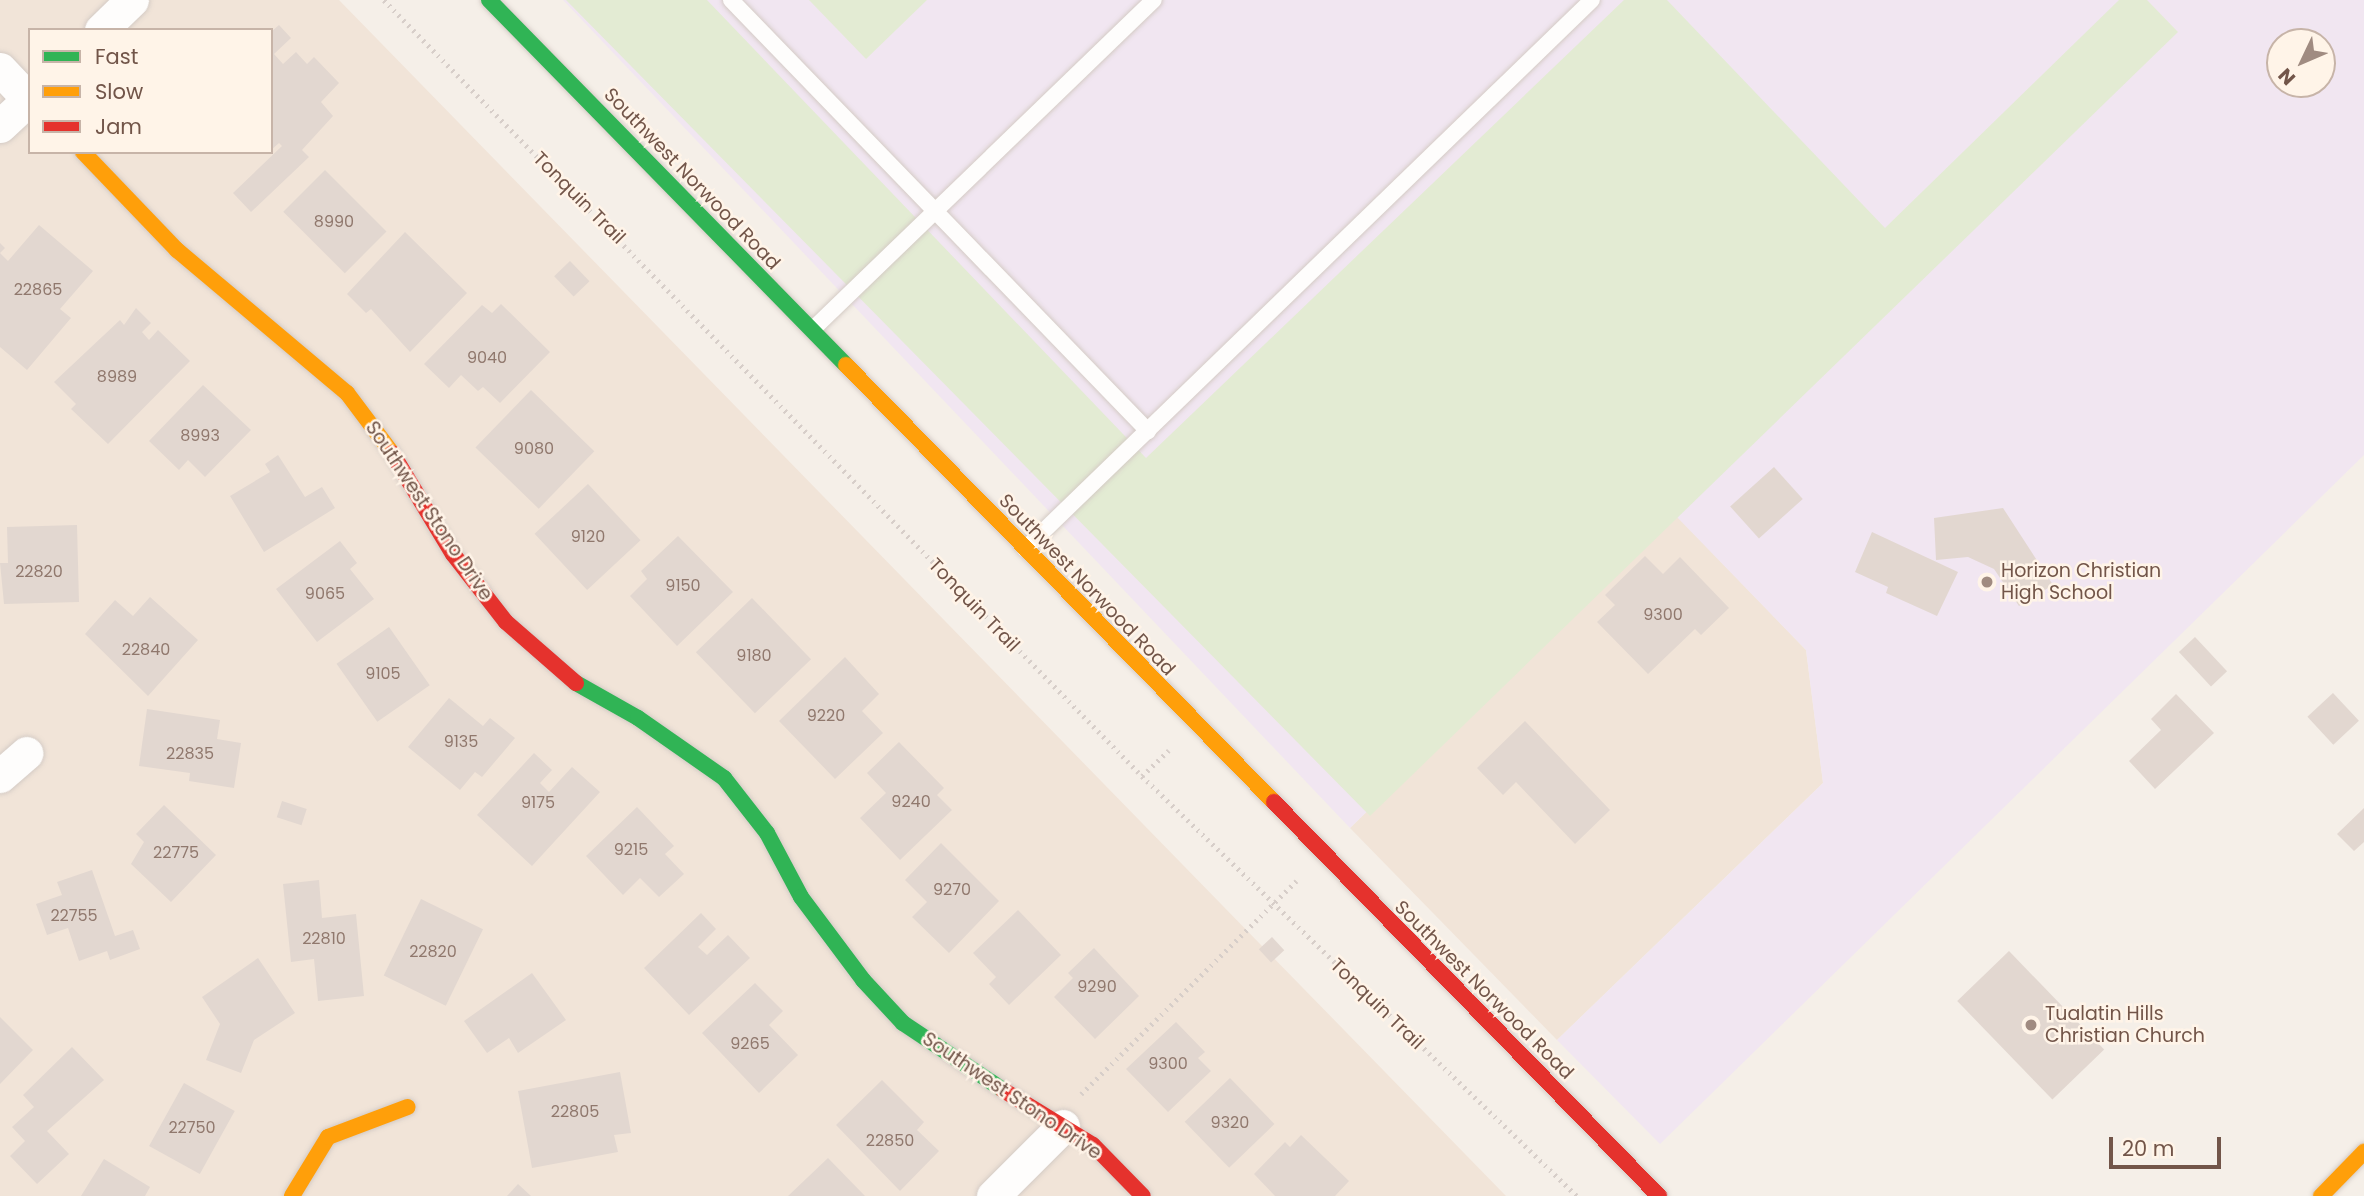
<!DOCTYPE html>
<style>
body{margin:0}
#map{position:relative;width:2364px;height:1196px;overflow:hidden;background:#f5efe8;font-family:Poppins,sans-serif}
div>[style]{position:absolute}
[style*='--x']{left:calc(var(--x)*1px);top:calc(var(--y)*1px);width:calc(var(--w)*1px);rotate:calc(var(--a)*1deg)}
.residential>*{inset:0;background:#f1e4d8}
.education>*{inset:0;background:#f1e6f1}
.green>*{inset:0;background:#e3ebd3}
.building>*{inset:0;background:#e2d7d0;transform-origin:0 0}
.path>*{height:4.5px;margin-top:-2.25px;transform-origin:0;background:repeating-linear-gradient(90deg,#d7cec9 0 2px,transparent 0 7px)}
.roads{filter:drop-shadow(0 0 2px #d4cbc5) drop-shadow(0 0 2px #d4cbc5)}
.lane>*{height:16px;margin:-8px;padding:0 8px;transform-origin:8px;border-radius:8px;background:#fefdfc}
.street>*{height:33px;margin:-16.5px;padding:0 16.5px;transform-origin:16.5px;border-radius:16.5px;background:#fefdfc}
.fast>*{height:16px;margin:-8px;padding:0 8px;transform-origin:8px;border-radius:8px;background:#30b455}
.slow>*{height:16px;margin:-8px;padding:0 8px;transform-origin:8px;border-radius:8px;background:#ff9f0a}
.jam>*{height:16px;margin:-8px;padding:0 8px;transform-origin:8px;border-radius:8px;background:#e5322d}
.dots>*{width:19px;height:19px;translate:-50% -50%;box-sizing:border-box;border:4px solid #fff4e8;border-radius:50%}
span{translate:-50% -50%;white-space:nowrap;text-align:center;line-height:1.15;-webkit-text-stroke:5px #fff4e8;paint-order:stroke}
.number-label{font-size:16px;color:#90786d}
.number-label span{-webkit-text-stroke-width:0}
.street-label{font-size:19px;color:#725549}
.poi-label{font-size:19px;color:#725549}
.left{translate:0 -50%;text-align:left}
.legend{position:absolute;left:28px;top:28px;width:245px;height:126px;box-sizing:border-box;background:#fff4e8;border:2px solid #c7b4a8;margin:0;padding:9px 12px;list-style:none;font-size:21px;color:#725549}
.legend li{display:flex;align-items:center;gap:14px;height:35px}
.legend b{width:35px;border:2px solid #c7b4a8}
.north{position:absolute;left:2266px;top:28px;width:70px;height:70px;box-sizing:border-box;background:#fff4e8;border:2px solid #c7b4a8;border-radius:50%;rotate:226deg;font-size:19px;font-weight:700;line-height:28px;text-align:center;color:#725549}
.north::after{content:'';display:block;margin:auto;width:24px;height:32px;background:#a08b81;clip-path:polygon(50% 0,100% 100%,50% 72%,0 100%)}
.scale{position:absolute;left:2109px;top:1137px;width:112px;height:32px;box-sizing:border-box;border:4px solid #725549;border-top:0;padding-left:9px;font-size:21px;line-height:24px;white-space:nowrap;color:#725549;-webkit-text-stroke:5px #fff4e8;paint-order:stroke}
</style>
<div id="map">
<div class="residential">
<i style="clip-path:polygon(evenodd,0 0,339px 0,1506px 1196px,0 1196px,0 0,30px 30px,271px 30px,271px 152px,30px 152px,30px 30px)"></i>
<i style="clip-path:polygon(1674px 513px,1806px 650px,1823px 783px,1557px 1040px,1350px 828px)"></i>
</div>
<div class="education">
<i style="clip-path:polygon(evenodd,563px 0,2364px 0,2364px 455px,1660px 1144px,1557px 1040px,1823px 783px,1806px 650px,1674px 514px,1350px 828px,563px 0,2280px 42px,2322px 42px,2322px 84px,2280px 84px,2280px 42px)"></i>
</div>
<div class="green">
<i style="clip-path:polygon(566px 0,707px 0,1146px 458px,1624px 0,1667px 0,1885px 228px,2119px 0,2147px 0,2178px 32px,1370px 816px)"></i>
<i style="clip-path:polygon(809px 0,927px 0,866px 59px)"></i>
</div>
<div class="building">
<i style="clip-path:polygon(279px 25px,291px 38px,274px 54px,283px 64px,296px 52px,307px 64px,314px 57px,339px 83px,321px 102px,333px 116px,302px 150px,309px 157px,251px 212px,233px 193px,282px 146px,279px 143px,271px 150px,271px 32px)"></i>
<i style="left:325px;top:170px;width:87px;height:59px;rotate:45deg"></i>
<i style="clip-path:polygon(39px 225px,93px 271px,60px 309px,71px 318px,27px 370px,0 347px,0 243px,5px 248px,0 253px,8px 261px)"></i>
<i style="clip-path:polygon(405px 232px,467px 293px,410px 352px,371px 309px,366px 313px,347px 294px)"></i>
<i style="left:570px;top:261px;width:28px;height:22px;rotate:46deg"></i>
<i style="clip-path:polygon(501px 304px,550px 352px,500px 403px,483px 387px,478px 391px,461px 375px,449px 388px,424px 364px,482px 305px,492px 313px)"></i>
<i style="clip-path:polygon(136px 308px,151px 323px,142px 332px,149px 340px,158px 330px,190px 361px,108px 444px,71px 409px,76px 404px,54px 382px,120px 320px,124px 325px)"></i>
<i style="clip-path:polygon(203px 385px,251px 430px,205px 477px,188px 460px,179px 470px,149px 441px)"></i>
<i style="left:531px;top:390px;width:88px;height:80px;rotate:44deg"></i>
<i style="clip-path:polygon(278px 455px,305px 497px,322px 487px,335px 508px,264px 552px,230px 496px,270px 472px,265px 464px)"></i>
<i style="left:1774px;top:467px;width:43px;height:59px;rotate:48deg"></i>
<i style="left:588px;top:484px;width:77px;height:73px;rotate:47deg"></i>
<i style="clip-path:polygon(2003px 508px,2053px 585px,2019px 606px,1994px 569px,1968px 557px,1936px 560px,1934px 518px)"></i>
<i style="clip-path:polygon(77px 525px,79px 602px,4px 604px,0 563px,8px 563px,7px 527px)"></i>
<i style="clip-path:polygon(1872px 532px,1958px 572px,1937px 616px,1886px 593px,1888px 587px,1855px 572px)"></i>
<i style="clip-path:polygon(678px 536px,733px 592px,677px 646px,630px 596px,647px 579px,641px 571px)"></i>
<i style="clip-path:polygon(340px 541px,357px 563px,350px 569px,374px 599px,317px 642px,276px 589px)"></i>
<i style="clip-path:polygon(1645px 556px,1663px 574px,1680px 557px,1729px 608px,1701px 635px,1695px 629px,1648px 674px,1597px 622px,1615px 605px,1605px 595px)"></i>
<i style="clip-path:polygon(150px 597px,198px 640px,148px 696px,85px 634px,115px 600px,133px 616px)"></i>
<i style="left:752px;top:598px;width:85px;height:78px;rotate:46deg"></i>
<i style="left:389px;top:627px;width:71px;height:64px;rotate:55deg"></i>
<i style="left:2195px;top:637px;width:47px;height:22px;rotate:47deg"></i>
<i style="clip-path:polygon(845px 657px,879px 694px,862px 711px,883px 733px,835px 779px,779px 721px)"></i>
<i style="left:2333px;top:693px;width:38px;height:35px;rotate:47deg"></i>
<i style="clip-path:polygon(2176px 694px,2214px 733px,2155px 789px,2129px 761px,2161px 730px,2151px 719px)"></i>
<i style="clip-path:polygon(449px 698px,483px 726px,490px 718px,515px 738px,482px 777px,475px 772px,460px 790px,408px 747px)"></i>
<i style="clip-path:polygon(147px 709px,220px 720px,217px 739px,241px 743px,234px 788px,189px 781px,190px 773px,139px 766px)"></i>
<i style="clip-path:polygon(1525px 721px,1610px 810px,1575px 844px,1516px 782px,1503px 795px,1477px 768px)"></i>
<i style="clip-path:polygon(899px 742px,944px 788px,937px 795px,952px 810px,900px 860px,860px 818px,886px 793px,867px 773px)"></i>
<i style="clip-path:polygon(534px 753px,552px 770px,540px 783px,549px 792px,572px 767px,600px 792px,532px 866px,477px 815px)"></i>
<i style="left:282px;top:801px;width:26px;height:17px;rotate:18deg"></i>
<i style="clip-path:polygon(164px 805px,216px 855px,171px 902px,131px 864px,144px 842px,136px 834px)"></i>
<i style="clip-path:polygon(637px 807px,674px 846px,665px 854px,684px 874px,659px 897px,640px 878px,623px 895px,586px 856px)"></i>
<i style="clip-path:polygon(2364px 808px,2364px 842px,2354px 851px,2337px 834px)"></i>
<i style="clip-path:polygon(941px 843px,999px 901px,949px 953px,912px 917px,927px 902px,905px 880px)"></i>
<i style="clip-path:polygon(92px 870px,115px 936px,133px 930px,140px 949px,110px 960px,107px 951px,79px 961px,68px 928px,47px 935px,36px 904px,62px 895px,57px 882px)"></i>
<i style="clip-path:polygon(319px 880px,322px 918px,356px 914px,364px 996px,318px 1001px,314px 959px,291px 962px,283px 884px)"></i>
<i style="left:421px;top:899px;width:69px;height:85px;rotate:26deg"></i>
<i style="clip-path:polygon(1018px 910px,1061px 955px,1009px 1005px,989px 984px,996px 977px,973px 953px)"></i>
<i style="clip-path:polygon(701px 913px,716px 929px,698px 947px,707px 955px,728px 935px,750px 958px,689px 1015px,644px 968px)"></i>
<i style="left:1272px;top:937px;width:18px;height:18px;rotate:47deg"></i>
<i style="clip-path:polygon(1094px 948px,1139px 996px,1095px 1039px,1054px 997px,1073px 978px,1068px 973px)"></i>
<i style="left:2009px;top:951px;width:137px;height:72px;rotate:46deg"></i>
<i style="clip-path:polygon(258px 958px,295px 1013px,254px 1040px,241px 1073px,206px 1060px,220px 1024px,202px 997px)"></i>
<i style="clip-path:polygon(532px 973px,566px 1020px,518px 1053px,509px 1038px,487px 1053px,464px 1021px)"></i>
<i style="clip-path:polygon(755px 983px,783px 1011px,769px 1025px,798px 1055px,759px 1093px,702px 1033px)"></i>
<i style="clip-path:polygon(0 1017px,33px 1050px,0 1084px)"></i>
<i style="clip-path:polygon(1176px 1022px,1205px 1052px,1198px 1058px,1211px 1071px,1168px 1112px,1126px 1069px)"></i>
<i style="clip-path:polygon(72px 1047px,104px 1080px,47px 1131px,69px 1154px,37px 1184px,10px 1156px,25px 1141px,12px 1127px,34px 1107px,23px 1095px)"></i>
<i style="clip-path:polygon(620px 1072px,631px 1133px,614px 1135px,618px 1152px,532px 1168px,518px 1091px)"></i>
<i style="left:1230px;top:1078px;width:64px;height:63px;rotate:46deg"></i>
<i style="clip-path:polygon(882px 1080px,924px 1122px,917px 1130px,939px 1151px,900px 1191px,836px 1125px)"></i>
<i style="left:184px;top:1083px;width:58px;height:72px;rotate:29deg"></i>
<i style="clip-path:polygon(1301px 1135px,1349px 1181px,1335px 1196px,1275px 1196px,1254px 1174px,1285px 1142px,1290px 1147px)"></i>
<i style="clip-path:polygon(828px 1158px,865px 1196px,788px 1196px)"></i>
<i style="clip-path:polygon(104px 1159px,150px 1187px,145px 1196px,81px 1196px)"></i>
<i style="clip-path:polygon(518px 1184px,531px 1196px,507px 1196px)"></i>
</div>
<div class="path">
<i style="--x:384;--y:0;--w:1085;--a:45.67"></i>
<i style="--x:1142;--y:776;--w:605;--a:43.99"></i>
<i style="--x:1142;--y:776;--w:37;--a:-44"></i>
<i style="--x:1081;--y:1094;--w:303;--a:-44.7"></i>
</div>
<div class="roads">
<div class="lane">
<i style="--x:731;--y:0;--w:600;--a:45.95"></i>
<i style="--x:812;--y:330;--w:475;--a:-44"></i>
<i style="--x:1025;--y:549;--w:789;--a:-44.08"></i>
</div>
<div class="street">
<i style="--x:101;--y:30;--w:43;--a:-44.1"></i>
<i style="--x:0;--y:69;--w:44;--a:46.8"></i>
<i style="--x:0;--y:126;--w:41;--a:-43"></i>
<i style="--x:0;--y:776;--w:35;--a:-41"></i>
<i style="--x:993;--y:1196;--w:99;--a:-45"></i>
</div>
<div class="fast">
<i style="--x:489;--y:0;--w:511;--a:45.63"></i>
<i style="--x:576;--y:683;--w:71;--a:29.4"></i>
<i style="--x:638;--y:718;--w:105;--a:34.9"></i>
<i style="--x:724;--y:778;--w:70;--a:52"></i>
<i style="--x:767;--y:833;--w:72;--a:62"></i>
<i style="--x:801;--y:897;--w:104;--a:53.2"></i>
<i style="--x:863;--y:980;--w:59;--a:47.1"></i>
<i style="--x:903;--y:1023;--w:120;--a:33.8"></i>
</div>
<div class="slow">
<i style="--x:83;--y:152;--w:136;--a:46.2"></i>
<i style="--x:177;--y:250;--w:222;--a:40.1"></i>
<i style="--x:347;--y:393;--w:75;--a:53.1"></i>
<i style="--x:846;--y:365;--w:612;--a:45.6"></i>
<i style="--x:292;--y:1196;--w:69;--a:-58.6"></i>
<i style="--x:328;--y:1137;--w:85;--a:-20.6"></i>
<i style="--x:2321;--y:1196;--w:62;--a:-45.7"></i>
</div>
<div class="jam">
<i style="--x:392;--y:453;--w:118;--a:58.9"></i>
<i style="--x:453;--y:554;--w:86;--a:52.1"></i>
<i style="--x:506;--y:622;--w:93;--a:41.1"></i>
<i style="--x:1274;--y:802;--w:551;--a:45.66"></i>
<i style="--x:1003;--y:1090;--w:105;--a:31.4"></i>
<i style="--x:1093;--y:1145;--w:71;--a:45.6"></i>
</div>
</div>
<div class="dots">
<i style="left:1987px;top:582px;background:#a08b81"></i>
<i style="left:2031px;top:1025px;background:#a08b81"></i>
</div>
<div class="number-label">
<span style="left:334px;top:222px">8990</span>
<span style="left:38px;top:290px">22865</span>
<span style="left:487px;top:358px">9040</span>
<span style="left:117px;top:377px">8989</span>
<span style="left:200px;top:436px">8993</span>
<span style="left:534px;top:449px">9080</span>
<span style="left:588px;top:537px">9120</span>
<span style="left:39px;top:572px">22820</span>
<span style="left:683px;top:586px">9150</span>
<span style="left:325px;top:594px">9065</span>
<span style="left:1663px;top:615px">9300</span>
<span style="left:146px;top:650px">22840</span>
<span style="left:754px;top:656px">9180</span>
<span style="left:383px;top:674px">9105</span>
<span style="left:826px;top:716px">9220</span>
<span style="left:461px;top:742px">9135</span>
<span style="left:190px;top:754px">22835</span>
<span style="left:911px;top:802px">9240</span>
<span style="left:538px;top:803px">9175</span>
<span style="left:631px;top:850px">9215</span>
<span style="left:176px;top:853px">22775</span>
<span style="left:952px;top:890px">9270</span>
<span style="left:74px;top:916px">22755</span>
<span style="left:324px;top:939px">22810</span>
<span style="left:433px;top:952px">22820</span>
<span style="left:1097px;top:987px">9290</span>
<span style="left:750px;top:1044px">9265</span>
<span style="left:1168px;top:1064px">9300</span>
<span style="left:575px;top:1112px">22805</span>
<span style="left:1230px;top:1123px">9320</span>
<span style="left:192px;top:1128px">22750</span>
<span style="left:890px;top:1141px">22850</span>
</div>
<div class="street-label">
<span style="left:692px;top:179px;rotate:46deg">Southwest Norwood Road</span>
<span style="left:579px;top:198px;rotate:45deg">Tonquin Trail</span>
<span style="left:429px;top:511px;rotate:56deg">Southwest Stono Drive</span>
<span style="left:1087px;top:585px;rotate:46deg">Southwest Norwood Road</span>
<span style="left:974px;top:605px;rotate:46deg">Tonquin Trail</span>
<span style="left:1484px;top:990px;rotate:45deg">Southwest Norwood Road</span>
<span style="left:1377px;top:1004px;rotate:44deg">Tonquin Trail</span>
<span style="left:1012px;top:1096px;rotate:34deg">Southwest Stono Drive</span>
</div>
<div class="poi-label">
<span class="left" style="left:2001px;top:582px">Horizon Christian<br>High School</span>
<span class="left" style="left:2045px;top:1025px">Tualatin Hills<br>Christian Church</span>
</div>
<ul class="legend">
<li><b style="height:9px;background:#30b455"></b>Fast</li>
<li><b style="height:9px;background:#ff9f0a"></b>Slow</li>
<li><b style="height:9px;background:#e5322d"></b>Jam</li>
</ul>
<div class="north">N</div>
<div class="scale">20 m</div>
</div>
